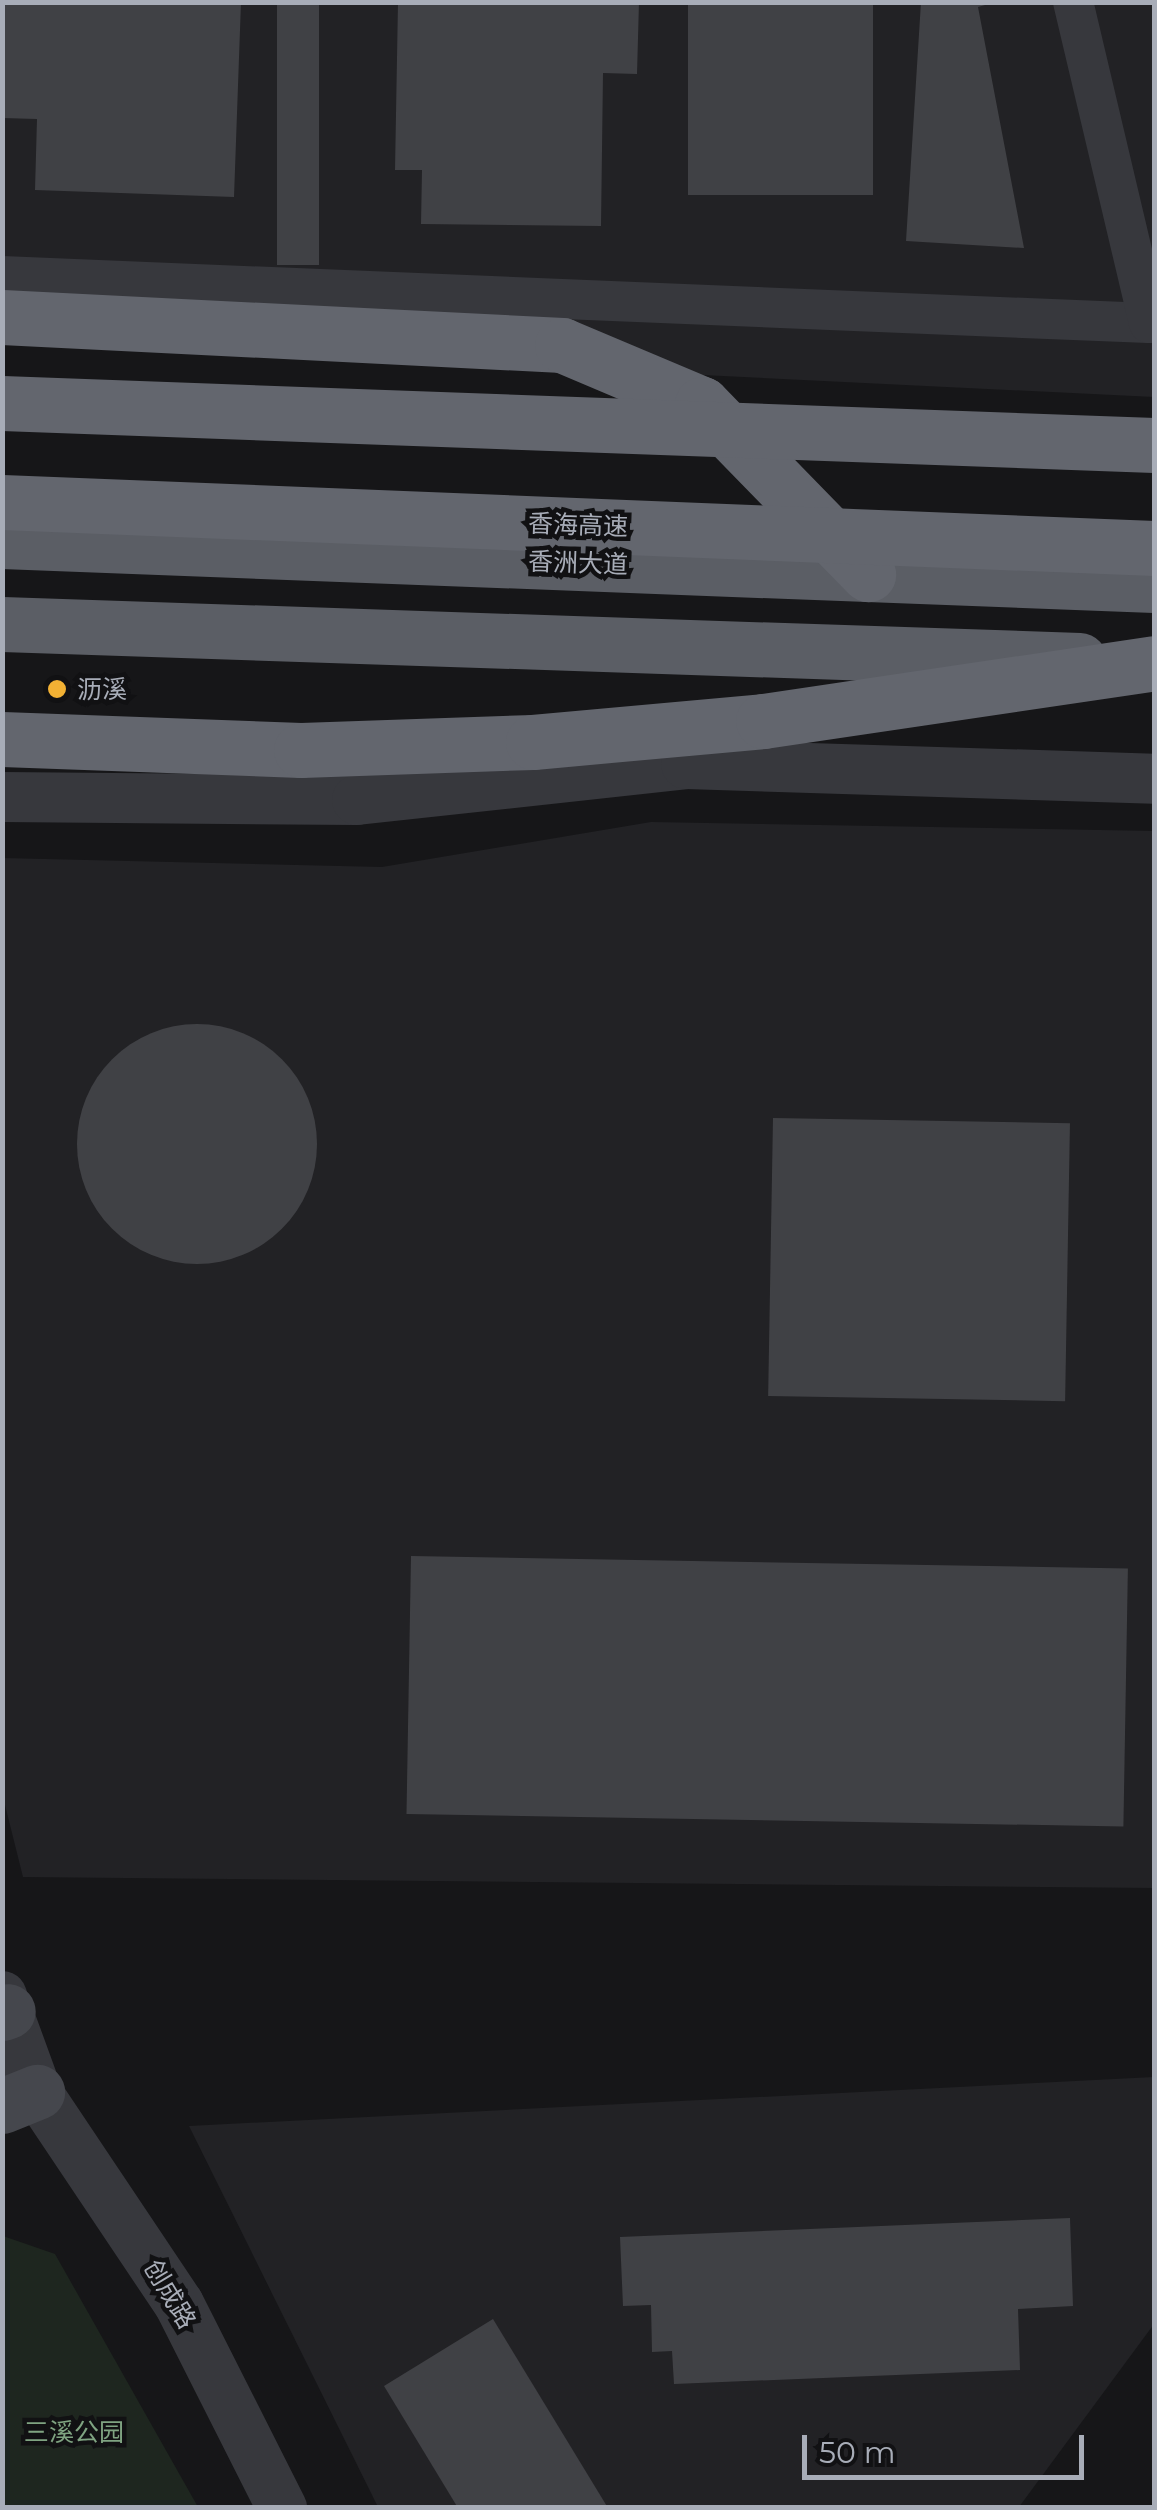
<!DOCTYPE html>
<meta charset="utf-8">
<style>
body{margin:0}
#map{position:relative;width:1157px;height:2510px;overflow:hidden;background:#161618;font-family:Montserrat,"Noto Sans SC",sans-serif}
div>[style]{position:absolute}
[style*='--x']{left:calc(var(--x)*1px);top:calc(var(--y)*1px);width:calc(var(--w)*1px);rotate:calc(var(--a)*1deg)}
.built>*{inset:0;background:#222225}
.green>*{inset:0;background:#1e261f}
.building>*{inset:0;background:#404145;transform-origin:0 0}
.round{border-radius:50%}
.minor>*{height:40px;margin:-20px;padding:0 20px;transform-origin:20px;border-radius:20px;background:#37383d}
.tertiary>*{height:50px;margin:-25px;padding:0 25px;transform-origin:25px;border-radius:25px;background:#37383d}
.secondary>*{height:55px;margin:-27.5px;padding:0 27.5px;transform-origin:27.5px;border-radius:27.5px;background:#45474d}
.trunk>*{height:55px;margin:-27.5px;padding:0 27.5px;transform-origin:27.5px;border-radius:27.5px;background:#5b5e65}
.motorway>*{height:55px;margin:-27.5px;padding:0 27.5px;transform-origin:27.5px;border-radius:27.5px;background:#63666e}
.motorway-bridge>*{height:55px;margin:-27.5px;padding:0 27.5px;transform-origin:27.5px;border-radius:27.5px;background:#63666e}
.dots>*{width:28px;height:28px;translate:-50% -50%;box-sizing:border-box;border:5px solid #111113;border-radius:50%}
span{translate:-50% -50%;white-space:nowrap;text-align:center;line-height:1.15;-webkit-text-stroke:9px #111113;paint-order:stroke}
.street-label{font-size:25px;color:#a8adb8}
.poi-label{font-size:25px;color:#a8adb8}
.left{translate:0 -50%;text-align:left}
.park-label{font-size:25px;color:#7fa381}
.frame{position:absolute;inset:0;border:5px solid #a8adb8;pointer-events:none}
.scale{position:absolute;left:802px;top:2435px;width:282px;height:45px;box-sizing:border-box;border:5px solid #a8adb8;border-top:0;padding-left:12px;font-size:30px;line-height:35px;white-space:nowrap;color:#a8adb8;-webkit-text-stroke:8px #111113;paint-order:stroke}
</style>
<div id="map">
<div class="built">
<i style="clip-path:polygon(3px 3px,1154px 3px,1154px 397px,3px 341px)"></i>
<i style="clip-path:polygon(651px 822px,1154px 831px,1154px 1888px,23px 1877px,2px 1793px,2px 858px,382px 867px)"></i>
<i style="clip-path:polygon(1154px 2077px,1154px 2324px,1019px 2507px,378px 2507px,189px 2126px)"></i>
</div>
<div class="green">
<i style="clip-path:polygon(3px 2236px,55px 2254px,198px 2507px,3px 2507px)"></i>
</div>
<div class="building">
<i style="clip-path:polygon(2px 2px,241px 2px,234px 197px,35px 190px,37px 119px,2px 118px)"></i>
<i style="left:277px;top:2px;width:42px;height:263px"></i>
<i style="clip-path:polygon(398px 2px,639px 2px,637px 74px,603px 73px,601px 226px,421px 224px,422px 170px,395px 170px)"></i>
<i style="left:688px;top:2px;width:185px;height:193px"></i>
<i style="clip-path:polygon(921px 2px,996px 2px,978px 7px,1024px 248px,906px 241px)"></i>
<i class="round" style="left:77px;top:1024px;width:240px;height:240px"></i>
<i style="left:773px;top:1118px;width:297px;height:278px;rotate:1deg"></i>
<i style="left:411px;top:1556px;width:717px;height:258px;rotate:1deg"></i>
<i style="clip-path:polygon(1070px 2218px,1073px 2306px,1018px 2309px,1020px 2370px,674px 2384px,672px 2351px,652px 2352px,651px 2305px,623px 2306px,620px 2237px)"></i>
<i style="clip-path:polygon(493px 2319px,608px 2508px,458px 2508px,384px 2386px)"></i>
</div>
<div class="minor">
<i style="--x:2;--y:276;--w:1148;--a:2.35"></i>
<i style="--x:1149;--y:323;--w:330;--a:-103.3"></i>
</div>
<div class="tertiary">
<i style="--x:2;--y:797;--w:355;--a:0.5"></i>
<i style="--x:357;--y:800;--w:331;--a:-6.2"></i>
<i style="--x:686;--y:764;--w:468;--a:1.8"></i>
<i style="--x:2;--y:1996;--w:102;--a:70"></i>
<i style="--x:37;--y:2092;--w:255;--a:56.2"></i>
<i style="--x:179;--y:2304;--w:229;--a:63.2"></i>
</div>
<div class="secondary">
<i style="--x:2;--y:2013;--w:6;--a:-18"></i>
<i style="--x:2;--y:2106;--w:38;--a:-22"></i>
</div>
<div class="trunk">
<i style="--x:2;--y:541;--w:1153;--a:2.19"></i>
<i style="--x:2;--y:624;--w:1078;--a:1.91"></i>
</div>
<div class="motorway">
<i style="--x:2;--y:317;--w:561;--a:2.86"></i>
<i style="--x:562;--y:345;--w:152;--a:22.9"></i>
<i style="--x:702;--y:404;--w:238;--a:45.7"></i>
<i style="--x:2;--y:739;--w:299;--a:2.1"></i>
<i style="--x:301;--y:750;--w:232;--a:-2"></i>
<i style="--x:533;--y:742;--w:231;--a:-5.2"></i>
<i style="--x:763;--y:721;--w:395;--a:-8.4"></i>
</div>
<div class="motorway-bridge">
<i style="--x:2;--y:403;--w:1153;--a:2.09"></i>
<i style="--x:2;--y:502;--w:1153;--a:2.29"></i>
</div>
<div class="dots">
<i style="left:57px;top:689px;background:#f2b134"></i>
</div>
<div class="street-label">
<span style="left:578px;top:525px;rotate:2deg">香海高速</span>
<span style="left:578px;top:563px;rotate:2deg">香洲大道</span>
<span style="left:170px;top:2294px;rotate:59deg">创成路</span>
</div>
<div class="poi-label">
<span class="left" style="left:77px;top:689px">沥溪</span>
</div>
<div class="park-label">
<span style="left:74px;top:2432px">三溪公园</span>
</div>
<div class="frame"></div>
<div class="scale">50 m</div>
</div>
